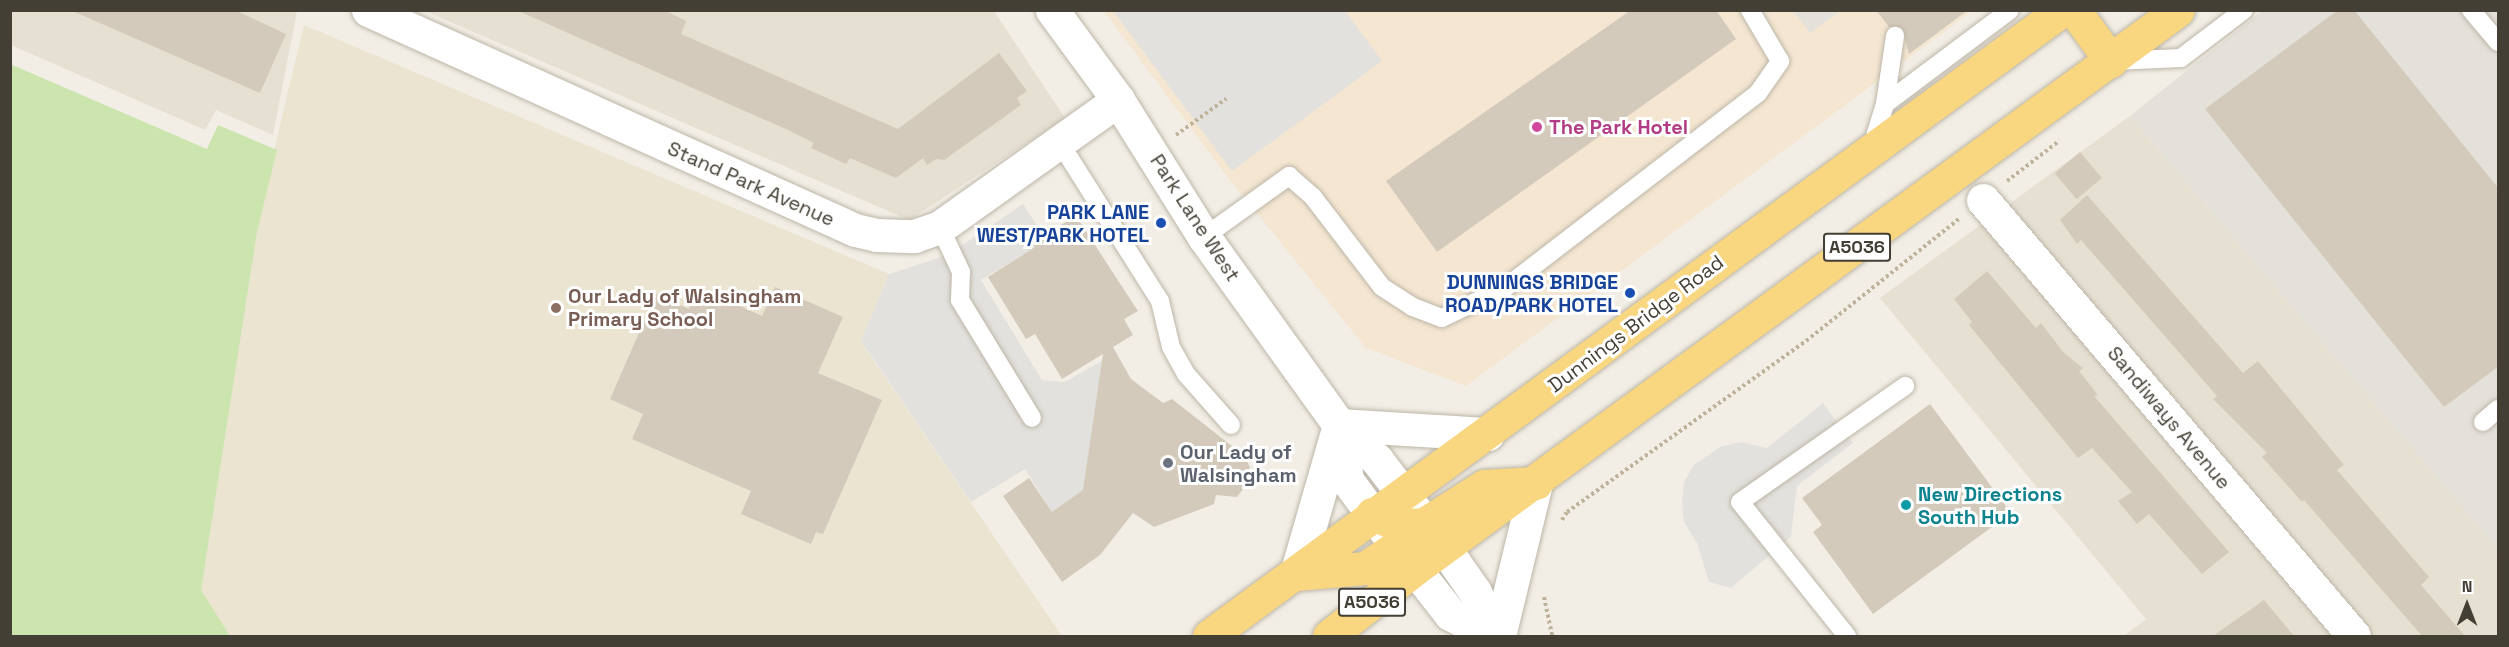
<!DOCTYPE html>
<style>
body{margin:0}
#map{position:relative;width:2509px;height:647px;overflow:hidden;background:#f2eee5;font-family:"Space Grotesk",sans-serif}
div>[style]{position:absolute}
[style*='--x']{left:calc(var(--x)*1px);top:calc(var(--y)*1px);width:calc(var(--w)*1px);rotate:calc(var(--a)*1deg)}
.residential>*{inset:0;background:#e6e0d3}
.commercial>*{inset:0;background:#f4e6d1}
.industrial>*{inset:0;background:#e4e0da}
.education>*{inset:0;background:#ebe4d0}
.green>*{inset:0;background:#cce5af}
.parking>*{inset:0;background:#e3e1dd}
.building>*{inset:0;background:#d3cabb;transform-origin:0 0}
.path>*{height:4px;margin-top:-2px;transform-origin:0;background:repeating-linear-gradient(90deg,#beb29a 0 3px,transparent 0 6px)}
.roads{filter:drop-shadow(0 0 2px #bdb6a8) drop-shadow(0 0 2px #bdb6a8)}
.service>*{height:18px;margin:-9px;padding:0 9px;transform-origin:9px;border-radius:9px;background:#fff}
.minor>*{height:33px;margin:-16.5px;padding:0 16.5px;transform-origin:16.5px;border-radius:16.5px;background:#fff}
.tertiary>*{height:33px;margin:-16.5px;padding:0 16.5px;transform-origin:16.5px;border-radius:16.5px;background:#fff}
.trunk>*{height:33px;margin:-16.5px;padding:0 16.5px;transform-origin:16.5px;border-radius:16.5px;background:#f9d680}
.dots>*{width:16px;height:16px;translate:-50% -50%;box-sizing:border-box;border:3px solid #fff;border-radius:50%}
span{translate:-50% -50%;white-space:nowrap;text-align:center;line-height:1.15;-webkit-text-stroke:6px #fff;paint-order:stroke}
.shield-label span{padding:2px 4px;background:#fff;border:2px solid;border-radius:4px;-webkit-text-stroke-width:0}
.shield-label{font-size:18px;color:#443f35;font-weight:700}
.hotel-label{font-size:20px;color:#b23c85;font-weight:700}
.left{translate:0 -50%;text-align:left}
.street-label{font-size:20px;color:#443f35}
.transit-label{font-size:20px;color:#164399;font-weight:700}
.right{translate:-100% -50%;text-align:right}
.education-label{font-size:20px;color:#785e54;font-weight:700}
.worship-label{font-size:20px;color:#5b616d;font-weight:700}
.culture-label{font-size:20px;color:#0d838f;font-weight:700}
.frame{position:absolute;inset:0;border:12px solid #443f35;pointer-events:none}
.north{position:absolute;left:2437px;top:575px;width:60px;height:60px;-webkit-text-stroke:4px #fff;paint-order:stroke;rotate:0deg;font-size:16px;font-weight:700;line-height:24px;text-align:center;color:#443f35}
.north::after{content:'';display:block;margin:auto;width:21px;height:27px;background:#443f35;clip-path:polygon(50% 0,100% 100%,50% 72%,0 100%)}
</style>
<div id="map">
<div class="residential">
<i style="clip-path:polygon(11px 11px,297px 11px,273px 135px,216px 110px,205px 130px,11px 45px)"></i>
<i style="clip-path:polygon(425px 11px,994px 11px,1065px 118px,909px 220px)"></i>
<i style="clip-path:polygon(2130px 116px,2498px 548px,2498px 636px,2124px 636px,2146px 619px,1880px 298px)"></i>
</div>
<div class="commercial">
<i style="clip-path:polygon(1793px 10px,1810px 33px,1840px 11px,1972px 11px,1466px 386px,1366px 348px,1227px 176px,1104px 11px)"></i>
</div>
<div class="industrial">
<i style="clip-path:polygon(1793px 11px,1840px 11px,1810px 33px)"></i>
<i style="clip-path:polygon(2262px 11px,2498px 11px,2498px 549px,2130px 116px)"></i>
</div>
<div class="education">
<i style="clip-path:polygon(304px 25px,889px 274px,861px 342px,1062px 636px,211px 636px,172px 577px)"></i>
</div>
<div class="green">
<i style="clip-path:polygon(10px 64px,207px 149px,218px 125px,277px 150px,257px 232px,201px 590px,230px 636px,11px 636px)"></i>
</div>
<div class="parking">
<i style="clip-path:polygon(1113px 11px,1345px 11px,1382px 61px,1232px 171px)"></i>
<i style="clip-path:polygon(1023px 204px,1043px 235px,1035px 247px,981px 280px,1042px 380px,1065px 382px,1103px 360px,1083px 495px,1052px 512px,1025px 469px,971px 502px,861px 341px,889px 274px,948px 255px)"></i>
<i style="clip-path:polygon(1823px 403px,1853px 443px,1797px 486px,1791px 537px,1731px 588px,1709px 582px,1697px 543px,1684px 522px,1682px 504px,1684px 482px,1694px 465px,1720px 447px,1741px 442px,1767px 448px)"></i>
</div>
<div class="building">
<i style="clip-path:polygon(70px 10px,235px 10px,286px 34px,260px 93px)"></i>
<i style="clip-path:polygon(516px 10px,664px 10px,686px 21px,681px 34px,898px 129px,999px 53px,1027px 91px,1017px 98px,1021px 105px,944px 160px,936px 159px,927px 165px,923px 158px,896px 178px,850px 158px,846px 164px,811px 148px,814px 143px,788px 130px)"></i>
<i style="clip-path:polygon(1631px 10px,1716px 10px,1736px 39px,1437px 252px,1386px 181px)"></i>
<i style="clip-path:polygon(1876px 10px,1968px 10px,1909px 54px,1902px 28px,1889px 27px)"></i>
<i style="clip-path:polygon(2338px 10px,2354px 10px,2499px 189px,2499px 366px,2444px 407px,2205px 109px)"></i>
<i style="left:2080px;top:152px;width:34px;height:33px;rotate:50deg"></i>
<i style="clip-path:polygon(2087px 195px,2243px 373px,2258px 361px,2344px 465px,2337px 470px,2429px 577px,2421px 585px,2465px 636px,2422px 636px,2304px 500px,2302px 502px,2262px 457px,2267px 453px,2213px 399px,2217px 396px,2081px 240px,2077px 244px,2060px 220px)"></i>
<i style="clip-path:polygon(1076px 216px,1138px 311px,1124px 319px,1133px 335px,1113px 347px,1131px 379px,1163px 403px,1172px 399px,1237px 450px,1243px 450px,1253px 476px,1237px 497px,1216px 495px,1214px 504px,1154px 527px,1133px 513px,1100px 555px,1062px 582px,1003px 496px,1029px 478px,1052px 512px,1083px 490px,1103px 354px,1062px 379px,1035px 334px,1026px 339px,988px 277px,1035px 247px,1032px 242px)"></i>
<i style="clip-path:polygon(1987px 271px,2036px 328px,2041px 323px,2064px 353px,2083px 368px,2079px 371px,2098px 395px,2094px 396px,2229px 552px,2202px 574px,2149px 514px,2137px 524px,2118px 501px,2132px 492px,2092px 448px,2078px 458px,1969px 325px,1972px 322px,1954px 299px)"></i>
<i style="clip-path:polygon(775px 287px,843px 317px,818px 373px,882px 400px,823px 534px,816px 532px,811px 544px,741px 514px,751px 491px,632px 439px,643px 414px,610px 399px,656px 294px,689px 309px,699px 288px,762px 316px)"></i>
<i style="clip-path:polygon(1930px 404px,2011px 513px,1873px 614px,1813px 532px,1822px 525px,1802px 498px)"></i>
<i style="clip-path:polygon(2264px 600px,2294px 636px,2213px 636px)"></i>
</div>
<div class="path">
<i style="--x:1176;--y:135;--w:62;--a:-35.8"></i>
<i style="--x:2007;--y:181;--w:66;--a:-37.6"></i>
<i style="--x:1562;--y:520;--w:9;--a:-58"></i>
<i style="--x:1567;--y:512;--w:300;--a:-35.6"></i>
<i style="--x:1811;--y:337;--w:189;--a:-38.6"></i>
<i style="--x:1544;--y:597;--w:40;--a:78"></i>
</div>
<div class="roads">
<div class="service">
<i style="--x:2471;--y:10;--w:42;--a:49.8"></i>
<i style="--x:2114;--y:61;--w:67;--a:-2.6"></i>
<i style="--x:2181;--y:58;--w:79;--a:-37.3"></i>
<i style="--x:1885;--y:104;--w:69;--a:-81.6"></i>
<i style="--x:1060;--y:143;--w:187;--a:57.7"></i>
<i style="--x:1160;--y:301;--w:47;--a:76.6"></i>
<i style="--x:1171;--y:347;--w:31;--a:61"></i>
<i style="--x:1186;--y:374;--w:68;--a:48.6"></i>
<i style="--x:1872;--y:146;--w:44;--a:-72.8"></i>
<i style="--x:1885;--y:104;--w:156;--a:-36.9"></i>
<i style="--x:940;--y:227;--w:50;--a:65"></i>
<i style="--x:961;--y:272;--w:28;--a:92"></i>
<i style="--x:960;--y:300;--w:138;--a:58.6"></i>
<i style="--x:1204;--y:237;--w:105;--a:-35.7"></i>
<i style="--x:1289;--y:176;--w:32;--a:41"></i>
<i style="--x:1313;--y:197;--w:113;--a:52.5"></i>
<i style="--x:1382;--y:287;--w:37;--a:33"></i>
<i style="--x:1413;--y:307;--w:31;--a:21"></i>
<i style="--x:1442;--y:318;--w:70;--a:-25.5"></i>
<i style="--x:1505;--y:288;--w:319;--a:-37.6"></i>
<i style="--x:1758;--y:93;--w:39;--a:-55"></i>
<i style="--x:1780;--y:61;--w:59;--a:-120.5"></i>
<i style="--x:2483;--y:422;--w:20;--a:-41"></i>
<i style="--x:1847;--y:636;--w:171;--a:-128.6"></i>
<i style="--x:1740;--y:502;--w:202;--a:-35.1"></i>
</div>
<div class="minor">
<i style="--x:368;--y:10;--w:534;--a:24.31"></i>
<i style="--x:855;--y:230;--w:22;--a:13"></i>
<i style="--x:876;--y:235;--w:38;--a:2"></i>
<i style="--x:914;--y:236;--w:28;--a:-19"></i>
<i style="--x:940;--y:227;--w:219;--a:-35.5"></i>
<i style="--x:1983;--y:200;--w:572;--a:49.6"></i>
</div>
<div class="tertiary">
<i style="--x:1052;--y:10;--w:112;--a:53.7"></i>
<i style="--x:1118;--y:100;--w:162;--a:57.9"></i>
<i style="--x:1204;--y:237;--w:231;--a:54.3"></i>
<i style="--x:1339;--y:425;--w:52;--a:42.6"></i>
<i style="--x:1377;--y:460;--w:112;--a:52.6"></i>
<i style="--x:1445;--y:549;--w:52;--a:55.1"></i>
<i style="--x:1475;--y:592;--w:49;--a:64.5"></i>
<i style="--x:1339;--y:425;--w:56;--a:81.7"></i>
<i style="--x:1347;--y:480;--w:42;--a:53.7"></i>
<i style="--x:1372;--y:514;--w:127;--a:52"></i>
<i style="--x:1450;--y:614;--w:47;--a:27.6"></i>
<i style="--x:1339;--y:425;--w:149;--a:3.5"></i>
<i style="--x:1296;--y:574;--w:148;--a:-73.9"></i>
<i style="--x:1499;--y:636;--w:157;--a:-76.4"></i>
</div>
<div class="trunk">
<i style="--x:2074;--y:10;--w:63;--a:54"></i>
<i style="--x:1372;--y:514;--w:29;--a:22"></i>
<i style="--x:1399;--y:525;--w:25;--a:-2"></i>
<i style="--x:1424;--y:524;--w:71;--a:-32.3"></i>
<i style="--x:1484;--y:486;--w:52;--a:-3.3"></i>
<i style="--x:1296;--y:574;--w:69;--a:-5"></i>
<i style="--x:1365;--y:568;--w:40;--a:-34"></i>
<i style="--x:1398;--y:546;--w:21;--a:-8"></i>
<i style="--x:1419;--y:543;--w:21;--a:14"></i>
<i style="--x:1209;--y:636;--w:1058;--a:-36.27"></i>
<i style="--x:1329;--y:636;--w:110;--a:-38"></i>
<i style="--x:1416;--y:568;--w:944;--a:-36.21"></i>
</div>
</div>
<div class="dots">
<i style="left:1537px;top:127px;background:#d1479c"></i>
<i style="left:1161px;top:223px;background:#1a4fb4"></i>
<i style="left:1630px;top:293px;background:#1a4fb4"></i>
<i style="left:556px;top:308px;background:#8d6e63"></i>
<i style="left:1168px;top:463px;background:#6b7280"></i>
<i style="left:1906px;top:505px;background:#0f9aa8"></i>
</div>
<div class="shield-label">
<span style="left:1857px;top:247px">A5036</span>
<span style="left:1372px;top:602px">A5036</span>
</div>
<div class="hotel-label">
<span class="left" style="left:1549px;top:127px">The Park Hotel</span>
</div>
<div class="street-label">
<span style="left:751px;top:184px;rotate:24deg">Stand Park Avenue</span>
<span style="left:1195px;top:218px;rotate:57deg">Park Lane West</span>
<span style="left:1636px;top:324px;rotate:-37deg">Dunnings Bridge Road</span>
<span style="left:2169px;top:418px;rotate:50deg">Sandiways Avenue</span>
</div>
<div class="transit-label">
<span class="right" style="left:1149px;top:224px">PARK LANE<br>WEST/PARK HOTEL</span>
<span class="right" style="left:1618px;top:294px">DUNNINGS BRIDGE<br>ROAD/PARK HOTEL</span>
</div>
<div class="education-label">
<span class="left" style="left:568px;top:308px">Our Lady of Walsingham<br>Primary School</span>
</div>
<div class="worship-label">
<span class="left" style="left:1180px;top:464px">Our Lady of<br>Walsingham</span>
</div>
<div class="culture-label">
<span class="left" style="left:1918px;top:506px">New Directions<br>South Hub</span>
</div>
<div class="frame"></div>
<div class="north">N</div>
</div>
